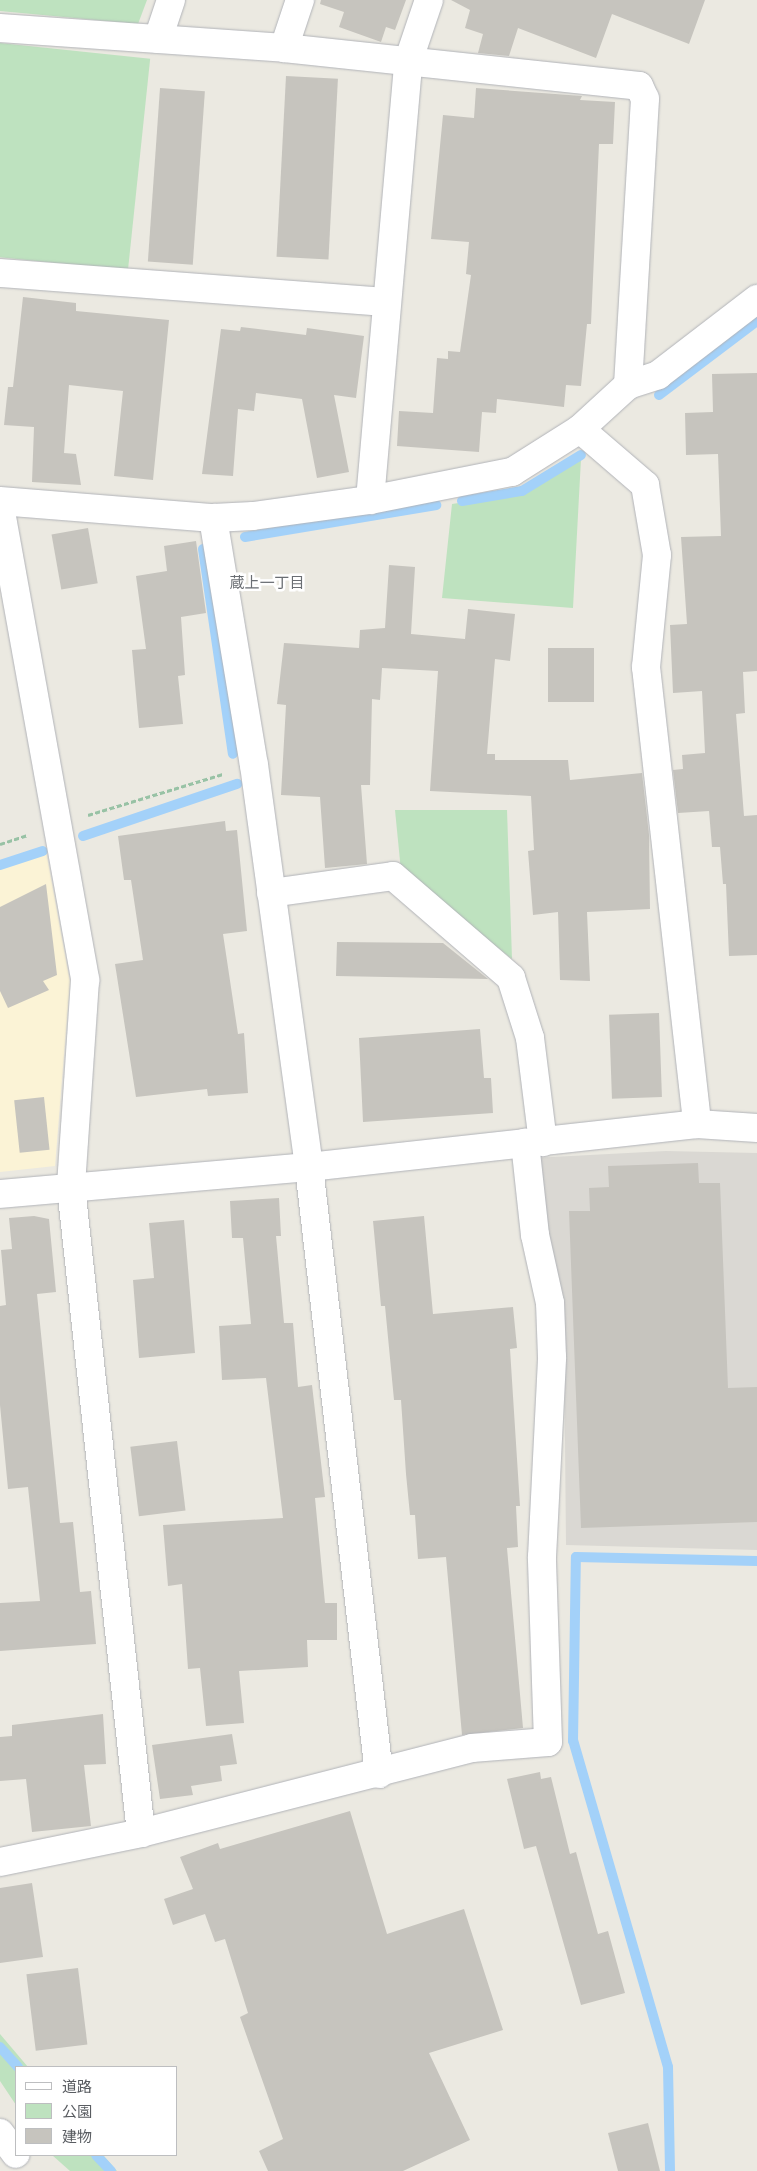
<!DOCTYPE html>
<meta charset="utf-8">
<style>
body{margin:0}
#map{position:relative;width:757px;height:2171px;overflow:hidden;background:#ebe9e1;font-family:"Exo 2","Noto Sans JP",sans-serif}
div>[style]{position:absolute}
[style*='--x']{left:calc(var(--x)*1px);top:calc(var(--y)*1px);width:calc(var(--w)*1px);rotate:calc(var(--a)*1deg)}
.commercial>*{inset:0;background:#fbf3d6}
.industrial>*{inset:0;background:#dad8d3}
.green>*{inset:0;background:#bee2bf;transform-origin:0 0}
.stream>*{height:10px;margin:-5px;padding:0 5px;transform-origin:5px;border-radius:5px;background:#a3d1f9}
.building>*{inset:0;background:#c6c4be;transform-origin:0 0}
.path>*{height:3px;margin-top:-1.5px;transform-origin:0;background:repeating-linear-gradient(90deg,#98c2a5 0 5px,transparent 0 7.5px)}
.roads{filter:drop-shadow(0 0 1px #b1b3b8) drop-shadow(0 0 1px #b1b3b8)}
.minor>*{height:28px;margin:-14px;padding:0 14px;transform-origin:14px;border-radius:14px;background:#fff}
span{translate:-50% -50%;white-space:nowrap;text-align:center;line-height:1.15;-webkit-text-stroke:5px #fff;paint-order:stroke}
.neighbourhood-label{font-size:15px;color:#6a6e73}
.legend{position:absolute;left:15px;top:2066px;width:162px;height:90px;box-sizing:border-box;background:#fff;border:1px solid #bdbec0;margin:0;padding:6px 9px;list-style:none;font-size:15px;color:#595c61}
.legend li{display:flex;align-items:center;gap:10px;height:25px}
.legend b{width:25px;border:1px solid #bdbec0}
</style>
<div id="map">
<div class="commercial">
<i style="clip-path:polygon(46px 851px,70px 982px,55px 1166px,0 1172px,0 867px)"></i>
</div>
<div class="industrial">
<i style="clip-path:polygon(666px 1151px,757px 1153px,757px 1550px,566px 1545px,564px 1337px,533px 1158px)"></i>
</div>
<div class="green">
<i style="clip-path:polygon(0 0,147px 0,138px 24px,0 11px)"></i>
<i style="left:0;top:43px;width:151px;height:213px;rotate:6deg"></i>
<i style="clip-path:polygon(581px 459px,573px 608px,442px 598px,452px 504px,524px 493px)"></i>
<i style="clip-path:polygon(395px 810px,507px 810px,512px 959px,401px 871px)"></i>
<i style="clip-path:polygon(0 2034px,28px 2067px,16px 2067px,16px 2105px,0 2081px)"></i>
<i style="clip-path:polygon(52px 2155px,103px 2155px,117px 2171px,70px 2171px)"></i>
</div>
<div class="stream">
<i style="--x:659;--y:395;--w:123;--a:-37.1"></i>
<i style="--x:462;--y:501;--w:61;--a:-9.5"></i>
<i style="--x:522;--y:491;--w:69;--a:-31.4"></i>
<i style="--x:245;--y:537;--w:194;--a:-9.5"></i>
<i style="--x:203;--y:549;--w:207;--a:81.7"></i>
<i style="--x:83;--y:836;--w:163;--a:-18.7"></i>
<i style="--x:0;--y:865;--w:45;--a:-18"></i>
<i style="--x:0;--y:2047;--w:27;--a:48"></i>
<i style="--x:96;--y:2155;--w:22;--a:47"></i>
<i style="--x:670;--y:2171;--w:104;--a:-91.1"></i>
<i style="--x:668;--y:2067;--w:340;--a:-106.2"></i>
<i style="--x:573;--y:1741;--w:184;--a:-89.1"></i>
<i style="--x:576;--y:1557;--w:181;--a:1.3"></i>
</div>
<div class="building">
<i style="clip-path:polygon(321px 0,406px 0,395px 30px,386px 27px,381px 42px,339px 27px,344px 12px,320px 4px)"></i>
<i style="clip-path:polygon(451px 0,705px 0,689px 44px,612px 14px,596px 58px,518px 28px,509px 56px,478px 53px,483px 34px,465px 28px,470px 10px)"></i>
<i style="left:286px;top:76px;width:52px;height:181px;rotate:3deg"></i>
<i style="left:160px;top:88px;width:45px;height:174px;rotate:4deg"></i>
<i style="clip-path:polygon(476px 88px,582px 96px,580px 100px,615px 102px,613px 144px,599px 144px,591px 324px,587px 324px,581px 386px,566px 385px,564px 407px,497px 399px,496px 413px,482px 412px,479px 452px,397px 446px,399px 411px,433px 413px,437px 358px,448px 359px,448px 351px,460px 352px,471px 275px,466px 274px,469px 242px,431px 239px,443px 115px,474px 118px)"></i>
<i style="clip-path:polygon(23px 297px,76px 303px,76px 311px,169px 320px,153px 480px,114px 476px,123px 391px,69px 385px,64px 453px,76px 454px,81px 485px,32px 482px,34px 427px,4px 425px,8px 387px,13px 387px)"></i>
<i style="clip-path:polygon(241px 327px,306px 335px,307px 328px,364px 336px,356px 398px,334px 395px,349px 472px,317px 478px,302px 399px,256px 393px,254px 411px,238px 409px,233px 476px,202px 474px,221px 329px,240px 331px)"></i>
<i style="clip-path:polygon(757px 373px,757px 671px,743px 672px,745px 713px,736px 714px,744px 816px,757px 815px,757px 955px,729px 956px,726px 884px,723px 884px,720px 847px,712px 847px,709px 811px,678px 813px,673px 770px,683px 769px,682px 755px,705px 753px,702px 691px,673px 693px,670px 625px,687px 624px,681px 537px,721px 536px,718px 454px,686px 455px,685px 413px,713px 412px,712px 374px)"></i>
<i style="left:88px;top:528px;width:56px;height:37px;rotate:80deg"></i>
<i style="clip-path:polygon(196px 541px,206px 613px,181px 617px,185px 675px,178px 676px,183px 724px,139px 728px,132px 650px,146px 649px,136px 576px,167px 571px,164px 546px)"></i>
<i style="clip-path:polygon(389px 565px,415px 567px,411px 634px,465px 639px,468px 609px,515px 614px,510px 661px,495px 659px,487px 754px,495px 754px,495px 760px,568px 760px,570px 780px,642px 773px,649px 835px,650px 909px,587px 912px,590px 981px,560px 980px,558px 912px,533px 915px,528px 851px,534px 850px,531px 796px,430px 791px,438px 671px,382px 668px,380px 700px,372px 699px,370px 785px,361px 785px,367px 864px,325px 868px,320px 797px,281px 795px,286px 705px,277px 704px,284px 643px,359px 648px,360px 630px,385px 628px)"></i>
<i style="left:594px;top:648px;width:54px;height:46px;rotate:90deg"></i>
<i style="clip-path:polygon(225px 821px,226px 831px,237px 830px,247px 931px,223px 934px,238px 1034px,244px 1033px,248px 1093px,208px 1096px,207px 1089px,136px 1097px,115px 964px,143px 960px,131px 880px,124px 880px,118px 836px)"></i>
<i style="clip-path:polygon(46px 884px,57px 975px,43px 981px,49px 990px,8px 1008px,0 991px,0 907px)"></i>
<i style="clip-path:polygon(337px 942px,443px 943px,488px 979px,336px 976px)"></i>
<i style="left:659px;top:1013px;width:84px;height:50px;rotate:88deg"></i>
<i style="clip-path:polygon(480px 1029px,484px 1078px,491px 1078px,493px 1113px,363px 1122px,359px 1038px)"></i>
<i style="left:44px;top:1097px;width:53px;height:30px;rotate:84deg"></i>
<i style="clip-path:polygon(698px 1163px,699px 1183px,720px 1183px,728px 1388px,757px 1387px,757px 1522px,581px 1528px,569px 1211px,590px 1211px,589px 1188px,609px 1187px,608px 1166px)"></i>
<i style="clip-path:polygon(279px 1198px,281px 1236px,276px 1236px,284px 1323px,293px 1323px,298px 1387px,312px 1385px,325px 1497px,315px 1498px,325px 1603px,337px 1603px,337px 1640px,307px 1640px,308px 1667px,239px 1671px,244px 1723px,206px 1726px,200px 1668px,188px 1669px,182px 1584px,168px 1586px,163px 1525px,283px 1518px,266px 1378px,222px 1380px,219px 1326px,251px 1324px,243px 1238px,232px 1238px,230px 1201px)"></i>
<i style="clip-path:polygon(34px 1216px,49px 1219px,56px 1292px,37px 1294px,60px 1523px,73px 1522px,80px 1592px,91px 1591px,96px 1644px,0 1651px,0 1603px,40px 1601px,28px 1487px,8px 1489px,0 1405px,0 1306px,6px 1305px,1px 1250px,12px 1249px,9px 1218px)"></i>
<i style="clip-path:polygon(424px 1216px,433px 1314px,513px 1307px,517px 1348px,510px 1349px,520px 1506px,516px 1506px,518px 1547px,507px 1548px,523px 1728px,462px 1735px,446px 1557px,418px 1559px,415px 1515px,410px 1515px,406px 1474px,401px 1400px,394px 1400px,385px 1306px,381px 1306px,373px 1221px)"></i>
<i style="clip-path:polygon(184px 1220px,195px 1353px,139px 1358px,133px 1280px,154px 1278px,149px 1223px)"></i>
<i style="left:177px;top:1441px;width:70px;height:47px;rotate:83deg"></i>
<i style="clip-path:polygon(103px 1714px,106px 1764px,84px 1765px,91px 1826px,32px 1832px,26px 1779px,0 1781px,0 1737px,12px 1736px,12px 1725px)"></i>
<i style="clip-path:polygon(232px 1734px,237px 1764px,220px 1766px,222px 1781px,191px 1786px,193px 1795px,160px 1799px,152px 1745px)"></i>
<i style="clip-path:polygon(540px 1772px,541px 1779px,551px 1777px,570px 1854px,576px 1852px,598px 1934px,608px 1931px,625px 1993px,581px 2005px,536px 1846px,524px 1849px,507px 1779px)"></i>
<i style="clip-path:polygon(350px 1811px,387px 1934px,464px 1909px,503px 2030px,429px 2053px,470px 2140px,403px 2171px,268px 2171px,259px 2151px,283px 2139px,240px 2017px,248px 2013px,225px 1939px,215px 1942px,205px 1914px,173px 1925px,164px 1899px,193px 1889px,180px 1857px,218px 1843px,220px 1849px)"></i>
<i style="clip-path:polygon(32px 1883px,43px 1957px,0 1963px,0 1888px)"></i>
<i style="left:78px;top:1968px;width:77px;height:52px;rotate:83deg"></i>
<i style="clip-path:polygon(648px 2123px,660px 2171px,618px 2171px,608px 2133px)"></i>
</div>
<div class="path">
<i style="--x:88;--y:815;--w:141;--a:-16.9"></i>
<i style="--x:0;--y:844;--w:29;--a:-18"></i>
</div>
<div class="roads">
<div class="minor">
<i style="--x:0;--y:28;--w:285;--a:4"></i>
<i style="--x:284;--y:48;--w:357;--a:6.1"></i>
<i style="--x:639;--y:86;--w:14;--a:65"></i>
<i style="--x:645;--y:99;--w:287;--a:93.4"></i>
<i style="--x:158;--y:39;--w:41;--a:-71.6"></i>
<i style="--x:284;--y:48;--w:51;--a:-71.6"></i>
<i style="--x:0;--y:273;--w:386;--a:4.3"></i>
<i style="--x:580;--y:429;--w:86;--a:40.7"></i>
<i style="--x:645;--y:485;--w:71;--a:80.3"></i>
<i style="--x:657;--y:555;--w:113;--a:95.6"></i>
<i style="--x:646;--y:667;--w:460;--a:83.6"></i>
<i style="--x:370;--y:500;--w:440;--a:-85"></i>
<i style="--x:408;--y:62;--w:65;--a:-71.3"></i>
<i style="--x:0;--y:501;--w:214;--a:4.6"></i>
<i style="--x:213;--y:518;--w:40;--a:-2.9"></i>
<i style="--x:253;--y:516;--w:118;--a:-7.8"></i>
<i style="--x:370;--y:500;--w:145;--a:-11.2"></i>
<i style="--x:512;--y:472;--w:80;--a:-32.3"></i>
<i style="--x:580;--y:429;--w:65;--a:-42.5"></i>
<i style="--x:628;--y:385;--w:32;--a:-18"></i>
<i style="--x:658;--y:375;--w:125;--a:-37.5"></i>
<i style="--x:0;--y:506;--w:482;--a:79.8"></i>
<i style="--x:85;--y:980;--w:207;--a:93.9"></i>
<i style="--x:71;--y:1187;--w:650;--a:83.82"></i>
<i style="--x:213;--y:518;--w:250;--a:80.6"></i>
<i style="--x:254;--y:765;--w:406;--a:82.2"></i>
<i style="--x:309;--y:1167;--w:611;--a:83.42"></i>
<i style="--x:271;--y:893;--w:123;--a:-7.9"></i>
<i style="--x:393;--y:876;--w:156;--a:40.8"></i>
<i style="--x:511;--y:978;--w:63;--a:72.4"></i>
<i style="--x:530;--y:1038;--w:105;--a:82.9"></i>
<i style="--x:0;--y:1194;--w:310;--a:-5"></i>
<i style="--x:309;--y:1167;--w:390;--a:-6.3"></i>
<i style="--x:697;--y:1124;--w:60;--a:3.8"></i>
<i style="--x:0;--y:1862;--w:144;--a:-11.6"></i>
<i style="--x:141;--y:1833;--w:342;--a:-14.4"></i>
<i style="--x:472;--y:1748;--w:76;--a:-4.5"></i>
<i style="--x:548;--y:1742;--w:185;--a:-91.9"></i>
<i style="--x:542;--y:1557;--w:200;--a:-87.1"></i>
<i style="--x:552;--y:1357;--w:54;--a:-92.1"></i>
<i style="--x:550;--y:1303;--w:70;--a:-102.4"></i>
<i style="--x:535;--y:1235;--w:93;--a:-96.2"></i>
<i style="--x:0;--y:2133;--w:26;--a:53"></i>
</div>
</div>
<div class="neighbourhood-label">
<span style="left:267px;top:583px">蔵上一丁目</span>
</div>
<ul class="legend">
<li><b style="height:6px;background:#fff"></b>道路</li>
<li><b style="height:14px;background:#bee2bf"></b>公園</li>
<li><b style="height:14px;background:#c6c4be"></b>建物</li>
</ul>
</div>
